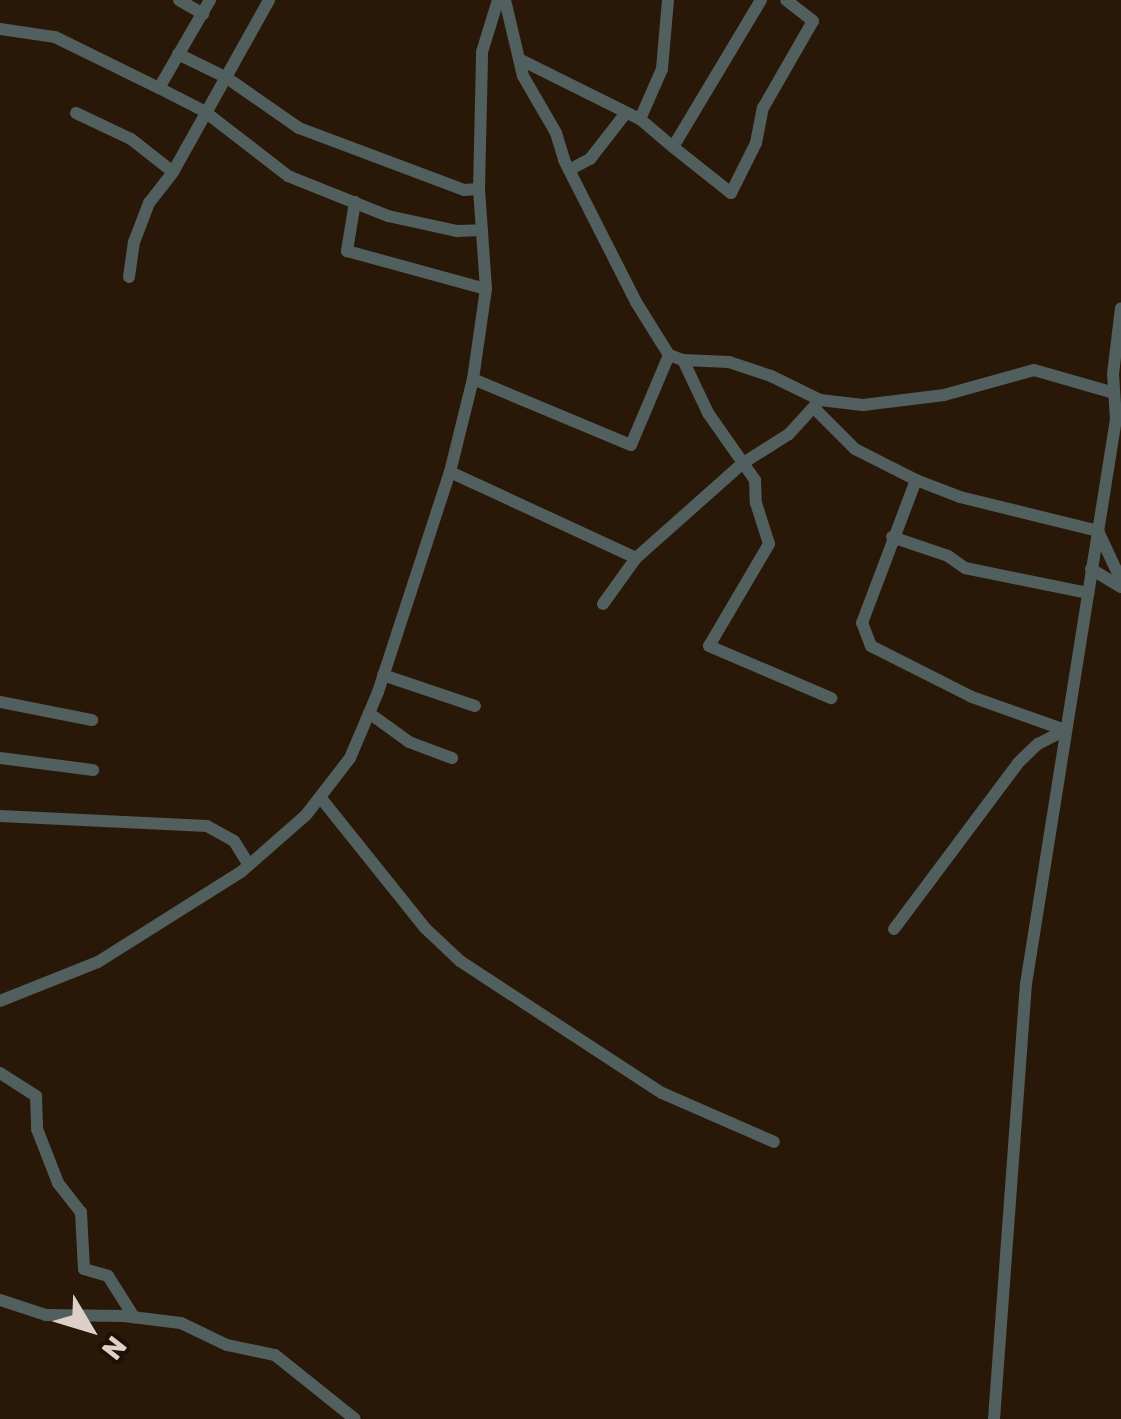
<!DOCTYPE html>
<style>
body{margin:0}
#map{position:relative;width:1121px;height:1419px;overflow:hidden;background:#291808;font-family:Rubik,sans-serif}
div>[style]{position:absolute}
[style*='--x']{left:calc(var(--x)*1px);top:calc(var(--y)*1px);width:calc(var(--w)*1px);rotate:calc(var(--a)*1deg)}
.street>*{height:12px;margin:-6px;padding:0 6px;transform-origin:6px;border-radius:6px;background:#515f5e}
span{translate:-50% -50%;white-space:nowrap;text-align:center;line-height:1.15;-webkit-text-stroke:9px #1f0e02;paint-order:stroke}
.north{position:absolute;left:40px;top:1279px;width:100px;height:100px;-webkit-text-stroke:8px #1f0e02;paint-order:stroke;rotate:128deg;font-size:28px;font-weight:700;line-height:40px;text-align:center;color:#ddd1c7}
.north::after{content:'';display:block;margin:auto;width:35px;height:45px;background:#ddd1c7;clip-path:polygon(50% 0,100% 100%,50% 72%,0 100%)}
</style>
<div id="map">
<div class="street">
<i style="--x:179;--y:0;--w:28;--a:30"></i>
<i style="--x:505;--y:0;--w:78;--a:76.7"></i>
<i style="--x:523;--y:76;--w:66;--a:59.9"></i>
<i style="--x:556;--y:133;--w:28;--a:73"></i>
<i style="--x:564;--y:160;--w:159;--a:63.1"></i>
<i style="--x:636;--y:302;--w:62;--a:58.1"></i>
<i style="--x:669;--y:355;--w:15;--a:20"></i>
<i style="--x:683;--y:360;--w:59;--a:64.7"></i>
<i style="--x:708;--y:413;--w:82;--a:55"></i>
<i style="--x:755;--y:480;--w:23;--a:88"></i>
<i style="--x:756;--y:503;--w:43;--a:72.4"></i>
<i style="--x:769;--y:544;--w:118;--a:120.5"></i>
<i style="--x:709;--y:646;--w:133;--a:23.1"></i>
<i style="--x:668;--y:0;--w:69;--a:95"></i>
<i style="--x:662;--y:69;--w:55;--a:113.7"></i>
<i style="--x:640;--y:119;--w:43;--a:40.3"></i>
<i style="--x:761;--y:0;--w:171;--a:120.9"></i>
<i style="--x:673;--y:147;--w:74;--a:38.4"></i>
<i style="--x:731;--y:193;--w:56;--a:-63.4"></i>
<i style="--x:756;--y:143;--w:36;--a:-79"></i>
<i style="--x:763;--y:108;--w:100;--a:-60.1"></i>
<i style="--x:813;--y:21;--w:34;--a:-142"></i>
<i style="--x:0;--y:29;--w:56;--a:8.3"></i>
<i style="--x:55;--y:37;--w:116;--a:26.1"></i>
<i style="--x:159;--y:88;--w:51;--a:27.1"></i>
<i style="--x:204;--y:111;--w:106;--a:37.7"></i>
<i style="--x:288;--y:176;--w:108;--a:21.8"></i>
<i style="--x:388;--y:216;--w:71;--a:12.3"></i>
<i style="--x:457;--y:231;--w:25;--a:-2"></i>
<i style="--x:178;--y:54;--w:55;--a:26.1"></i>
<i style="--x:227;--y:78;--w:88;--a:34.8"></i>
<i style="--x:299;--y:128;--w:176;--a:20.6"></i>
<i style="--x:464;--y:190;--w:15;--a:-4"></i>
<i style="--x:519;--y:59;--w:135;--a:26.4"></i>
<i style="--x:159;--y:88;--w:102;--a:-59.9"></i>
<i style="--x:76;--y:113;--w:61;--a:25.3"></i>
<i style="--x:131;--y:139;--w:53;--a:38.2"></i>
<i style="--x:569;--y:170;--w:24;--a:-28"></i>
<i style="--x:590;--y:159;--w:58;--a:-52"></i>
<i style="--x:355;--y:202;--w:50;--a:99.3"></i>
<i style="--x:347;--y:251;--w:144;--a:15.3"></i>
<i style="--x:129;--y:277;--w:35;--a:-82"></i>
<i style="--x:134;--y:242;--w:42;--a:-69"></i>
<i style="--x:149;--y:203;--w:39;--a:-52"></i>
<i style="--x:173;--y:172;--w:197;--a:-60.8"></i>
<i style="--x:683;--y:360;--w:46;--a:2.5"></i>
<i style="--x:729;--y:362;--w:44;--a:18.4"></i>
<i style="--x:771;--y:376;--w:55;--a:26.1"></i>
<i style="--x:473;--y:379;--w:171;--a:22.7"></i>
<i style="--x:631;--y:445;--w:98;--a:-67.1"></i>
<i style="--x:814;--y:408;--w:58;--a:45"></i>
<i style="--x:855;--y:449;--w:68;--a:26.9"></i>
<i style="--x:916;--y:480;--w:47;--a:21.1"></i>
<i style="--x:960;--y:497;--w:142;--a:13.8"></i>
<i style="--x:1098;--y:531;--w:54;--a:64.9"></i>
<i style="--x:450;--y:472;--w:205;--a:24.8"></i>
<i style="--x:892;--y:537;--w:59;--a:18.7"></i>
<i style="--x:948;--y:556;--w:21;--a:35"></i>
<i style="--x:965;--y:568;--w:126;--a:11.5"></i>
<i style="--x:1091;--y:569;--w:35;--a:31"></i>
<i style="--x:603;--y:604;--w:57;--a:-54.3"></i>
<i style="--x:636;--y:558;--w:143;--a:-41.6"></i>
<i style="--x:743;--y:463;--w:54;--a:-32.2"></i>
<i style="--x:789;--y:434;--w:46;--a:-47.6"></i>
<i style="--x:820;--y:400;--w:43;--a:6.6"></i>
<i style="--x:863;--y:405;--w:82;--a:-7"></i>
<i style="--x:944;--y:395;--w:93;--a:-15.5"></i>
<i style="--x:1034;--y:370;--w:83;--a:16"></i>
<i style="--x:383;--y:675;--w:97;--a:18.6"></i>
<i style="--x:0;--y:702;--w:94;--a:11.1"></i>
<i style="--x:369;--y:713;--w:49;--a:35.9"></i>
<i style="--x:409;--y:742;--w:46;--a:20.4"></i>
<i style="--x:0;--y:758;--w:94;--a:7.4"></i>
<i style="--x:320;--y:797;--w:168;--a:51.3"></i>
<i style="--x:425;--y:928;--w:48;--a:43.3"></i>
<i style="--x:460;--y:961;--w:241;--a:33.2"></i>
<i style="--x:662;--y:1093;--w:122;--a:23.6"></i>
<i style="--x:0;--y:816;--w:207;--a:2.8"></i>
<i style="--x:207;--y:826;--w:31;--a:29"></i>
<i style="--x:234;--y:841;--w:28;--a:58"></i>
<i style="--x:894;--y:929;--w:207;--a:-53.2"></i>
<i style="--x:1018;--y:763;--w:28;--a:-44"></i>
<i style="--x:1038;--y:744;--w:30;--a:-27"></i>
<i style="--x:1065;--y:730;--w:99;--a:-160.5"></i>
<i style="--x:972;--y:697;--w:113;--a:-153.2"></i>
<i style="--x:871;--y:646;--w:25;--a:-111"></i>
<i style="--x:862;--y:623;--w:153;--a:-69.3"></i>
<i style="--x:0;--y:1001;--w:105;--a:-21.7"></i>
<i style="--x:98;--y:962;--w:169;--a:-32.2"></i>
<i style="--x:241;--y:872;--w:86;--a:-41.2"></i>
<i style="--x:306;--y:815;--w:72;--a:-52.3"></i>
<i style="--x:350;--y:758;--w:72;--a:-67"></i>
<i style="--x:378;--y:692;--w:231;--a:-71.9"></i>
<i style="--x:450;--y:472;--w:96;--a:-76.1"></i>
<i style="--x:473;--y:379;--w:91;--a:-81.8"></i>
<i style="--x:486;--y:289;--w:100;--a:-94"></i>
<i style="--x:479;--y:189;--w:137;--a:-88.7"></i>
<i style="--x:482;--y:52;--w:54;--a:-72.9"></i>
<i style="--x:0;--y:1073;--w:43;--a:32.6"></i>
<i style="--x:36;--y:1096;--w:33;--a:88"></i>
<i style="--x:37;--y:1129;--w:58;--a:68.7"></i>
<i style="--x:58;--y:1183;--w:37;--a:52"></i>
<i style="--x:81;--y:1212;--w:57;--a:87"></i>
<i style="--x:84;--y:1269;--w:25;--a:16"></i>
<i style="--x:108;--y:1276;--w:49;--a:57.6"></i>
<i style="--x:0;--y:1300;--w:48;--a:18.1"></i>
<i style="--x:46;--y:1315;--w:78;--a:0.7"></i>
<i style="--x:124;--y:1316;--w:57;--a:7"></i>
<i style="--x:181;--y:1323;--w:51;--a:25.6"></i>
<i style="--x:227;--y:1345;--w:49;--a:11.8"></i>
<i style="--x:275;--y:1355;--w:102;--a:38.7"></i>
<i style="--x:994;--y:1419;--w:436;--a:-85.8"></i>
<i style="--x:1026;--y:984;--w:572;--a:-80.95"></i>
<i style="--x:1116;--y:419;--w:45;--a:-93.8"></i>
<i style="--x:1113;--y:374;--w:66;--a:-83.1"></i>
</div>
<div class="north">N</div>
</div>
